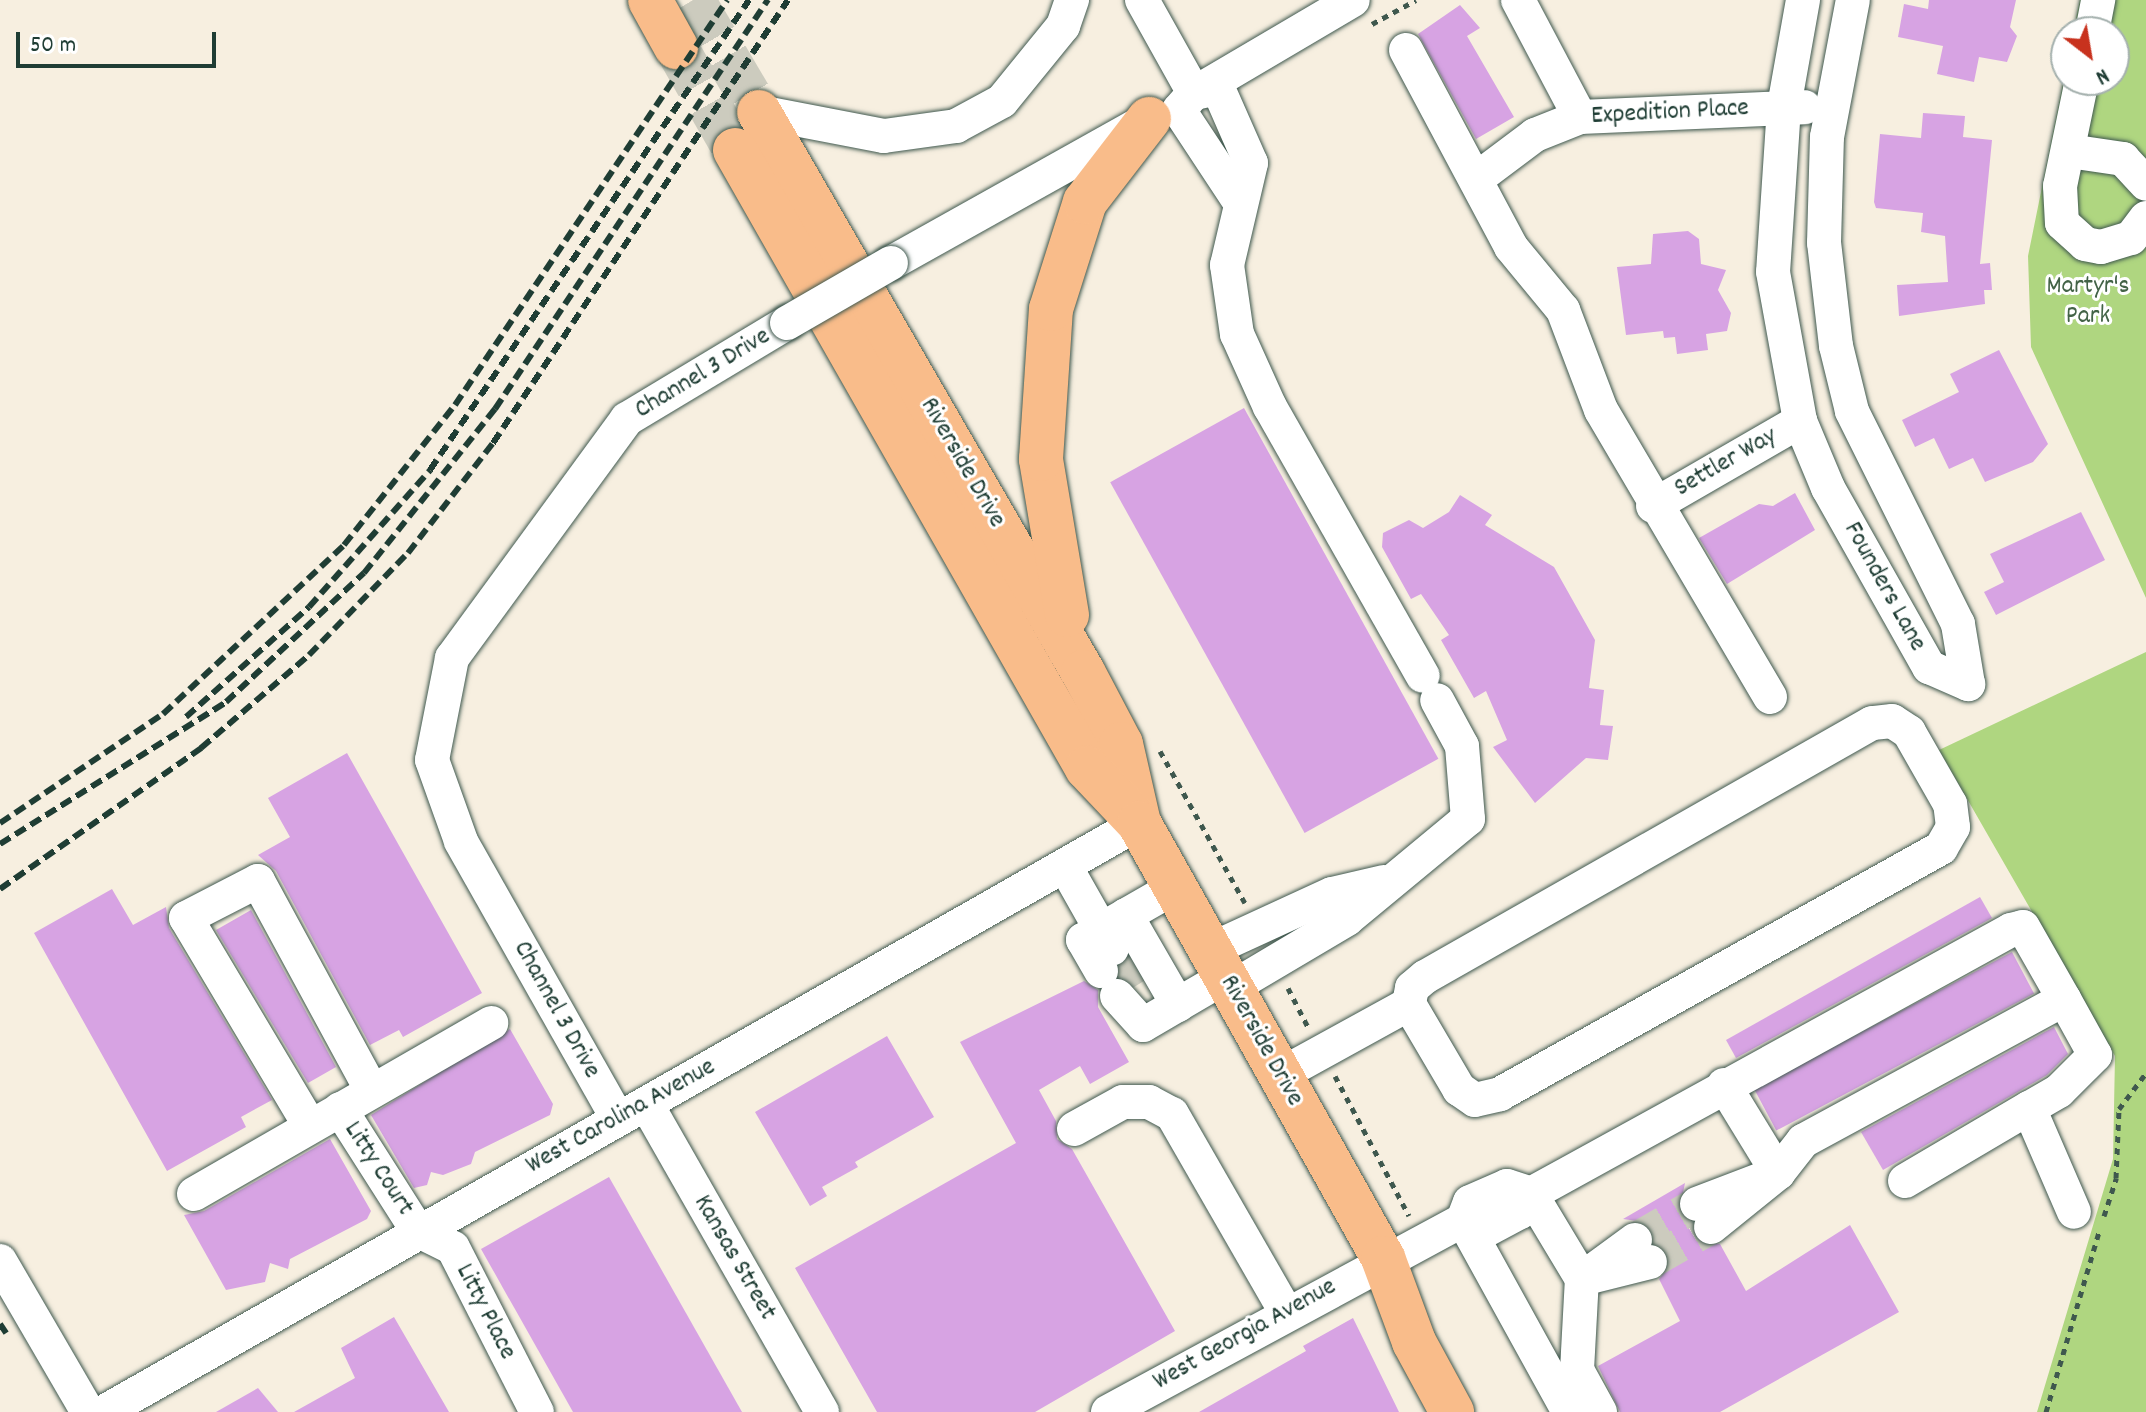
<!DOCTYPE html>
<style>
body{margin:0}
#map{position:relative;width:2146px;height:1412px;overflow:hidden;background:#f7efe0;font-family:Dekko,sans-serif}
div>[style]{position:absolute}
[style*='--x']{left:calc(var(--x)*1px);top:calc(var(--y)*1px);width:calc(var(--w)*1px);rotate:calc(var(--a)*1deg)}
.green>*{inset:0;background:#afd680}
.building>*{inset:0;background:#d7a3e3;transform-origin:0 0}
.round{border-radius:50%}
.minor-tunnel>*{height:34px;margin-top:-17px;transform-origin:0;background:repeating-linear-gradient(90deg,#cccbbe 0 34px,transparent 0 51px)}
.major-tunnel>*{height:44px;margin-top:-22px;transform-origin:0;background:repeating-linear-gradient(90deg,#cccbbe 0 44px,transparent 0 66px)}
.path>*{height:5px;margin-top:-2.5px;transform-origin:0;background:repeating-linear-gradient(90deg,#3f584e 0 6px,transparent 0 12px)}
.roads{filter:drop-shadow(0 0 2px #3f584e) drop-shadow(0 0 2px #3f584e)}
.minor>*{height:34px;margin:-17px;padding:0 17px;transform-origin:17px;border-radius:17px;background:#fff}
.major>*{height:44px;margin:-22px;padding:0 22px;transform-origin:22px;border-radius:22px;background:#f9bc8a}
.rail>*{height:6px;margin-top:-3px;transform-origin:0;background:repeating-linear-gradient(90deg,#1f3d34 0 12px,transparent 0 18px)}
.bridges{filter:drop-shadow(0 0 2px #3f584e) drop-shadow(0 0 2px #3f584e)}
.minor-bridge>*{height:34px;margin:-17px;padding:0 17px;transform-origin:17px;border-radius:17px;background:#fff}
span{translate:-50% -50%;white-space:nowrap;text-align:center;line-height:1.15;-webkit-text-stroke:6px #fff;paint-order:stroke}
.street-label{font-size:26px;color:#1f3d34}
.park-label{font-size:26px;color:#436347}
.north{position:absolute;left:2050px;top:16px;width:80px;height:80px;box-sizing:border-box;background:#fff;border:2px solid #a5b1ae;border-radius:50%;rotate:149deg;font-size:22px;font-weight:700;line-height:32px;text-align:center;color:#1f3d34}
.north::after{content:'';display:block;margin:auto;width:28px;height:36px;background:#c8321e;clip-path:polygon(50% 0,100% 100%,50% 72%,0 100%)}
.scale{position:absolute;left:16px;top:32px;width:200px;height:36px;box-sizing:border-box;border:4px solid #1f3d34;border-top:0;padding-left:10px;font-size:24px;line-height:28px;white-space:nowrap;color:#1f3d34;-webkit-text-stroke:6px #fff;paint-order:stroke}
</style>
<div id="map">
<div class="green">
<i style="clip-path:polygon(2080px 0,2146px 0,2146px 598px,2031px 347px,2028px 256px,2066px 69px,2066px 80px,2114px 80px,2114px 32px,2073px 32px)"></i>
<i style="clip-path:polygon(2146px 652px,2146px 1412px,2037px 1412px,2113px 1159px,2115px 1056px,1939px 750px)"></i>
</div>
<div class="building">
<i style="clip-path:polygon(1929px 0,2016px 0,2010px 27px,2017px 36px,2007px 62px,1979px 57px,1974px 82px,1937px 74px,1943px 46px,1898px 37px,1904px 4px,1928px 9px)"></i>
<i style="clip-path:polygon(1460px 5px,1480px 28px,1467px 36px,1514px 117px,1476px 139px,1418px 34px)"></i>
<i style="clip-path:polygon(1923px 113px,1965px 116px,1963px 137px,1992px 140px,1980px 264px,1990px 263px,1992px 290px,1984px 290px,1985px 304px,1899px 316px,1897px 285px,1948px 282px,1945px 236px,1921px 232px,1923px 213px,1876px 208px,1874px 202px,1880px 134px,1921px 138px)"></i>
<i style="clip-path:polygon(1688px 231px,1699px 239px,1701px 264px,1726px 270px,1718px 290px,1731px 313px,1727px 331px,1706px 334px,1708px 350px,1677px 354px,1675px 337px,1664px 338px,1663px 331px,1626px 335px,1617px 267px,1651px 264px,1653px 234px)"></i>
<i style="clip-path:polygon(1999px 350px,2048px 444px,2033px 462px,1985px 482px,1973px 458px,1949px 469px,1934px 438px,1915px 447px,1902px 420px,1959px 392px,1950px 374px)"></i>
<i style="left:1244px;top:408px;width:401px;height:153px;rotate:61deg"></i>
<i style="clip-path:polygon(1795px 493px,1815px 530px,1727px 584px,1699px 538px,1759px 504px,1773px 506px)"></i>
<i style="clip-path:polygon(1460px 495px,1492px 515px,1485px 525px,1554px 567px,1595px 640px,1589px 688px,1604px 690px,1600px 725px,1613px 726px,1608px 760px,1586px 758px,1535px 803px,1493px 747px,1507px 740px,1486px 691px,1474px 698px,1441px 640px,1449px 635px,1421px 594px,1411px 599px,1382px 547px,1383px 533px,1409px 520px,1423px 528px,1449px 512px)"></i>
<i style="clip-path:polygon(2081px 512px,2105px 560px,1996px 615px,1984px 592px,2004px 582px,1990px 554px)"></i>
<i style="clip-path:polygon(347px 753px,482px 993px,403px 1037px,399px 1030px,370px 1045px,276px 871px,258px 855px,290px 837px,268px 798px)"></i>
<i style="clip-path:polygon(112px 889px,133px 925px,166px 907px,169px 928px,272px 1100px,241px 1117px,246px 1127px,167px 1171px,34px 933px)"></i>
<i style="clip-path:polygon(1980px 897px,1992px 918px,1736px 1058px,1726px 1040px)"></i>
<i style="clip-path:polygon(251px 910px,336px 1067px,308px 1083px,216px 930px)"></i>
<i style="left:2012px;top:952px;width:47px;height:292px;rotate:62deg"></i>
<i class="round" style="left:1121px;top:965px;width:18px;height:18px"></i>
<i style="clip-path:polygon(1084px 981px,1098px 990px,1098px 1007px,1129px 1062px,1090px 1084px,1080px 1066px,1039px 1090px,1056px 1121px,1057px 1139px,1072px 1149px,1175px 1331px,1035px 1412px,877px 1412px,795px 1268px,1016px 1143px,960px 1042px)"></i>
<i style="clip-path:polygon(2054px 1027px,2068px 1054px,2047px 1075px,1883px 1170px,1861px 1132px)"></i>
<i style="clip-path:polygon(510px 1029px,553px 1104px,550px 1115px,475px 1152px,471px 1164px,443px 1175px,431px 1172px,427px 1185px,414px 1188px,371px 1115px)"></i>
<i style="clip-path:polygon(887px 1036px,934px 1117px,855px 1162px,858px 1167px,822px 1187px,827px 1196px,810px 1206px,755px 1112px)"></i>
<i style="clip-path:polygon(330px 1139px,371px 1211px,367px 1219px,290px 1259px,288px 1269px,270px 1263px,265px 1282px,226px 1290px,184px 1215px,204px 1211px)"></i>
<i style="clip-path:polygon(609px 1177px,742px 1412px,573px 1412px,481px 1249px)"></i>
<i style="clip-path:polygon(1685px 1183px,1679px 1212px,1696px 1240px,1720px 1244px,1746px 1291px,1850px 1225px,1899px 1312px,1720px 1412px,1620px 1412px,1598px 1366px,1680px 1321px,1659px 1279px,1669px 1267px,1665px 1249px,1644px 1222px,1623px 1219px)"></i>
<i style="clip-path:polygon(394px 1317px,449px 1412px,294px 1412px,355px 1378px,341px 1348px)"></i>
<i style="clip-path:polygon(1353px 1318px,1399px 1412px,1199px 1412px,1306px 1351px,1303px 1346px)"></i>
<i style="clip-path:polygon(258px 1388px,278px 1412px,216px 1412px)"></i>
</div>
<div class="minor-tunnel">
<i style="--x:1119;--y:960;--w:31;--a:58"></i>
<i style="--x:1635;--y:1240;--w:72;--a:-30.1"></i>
<i style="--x:1650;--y:1262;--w:70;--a:-29.8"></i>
</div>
<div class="major-tunnel">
<i style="--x:693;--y:0;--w:130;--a:59.5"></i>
<i style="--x:676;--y:47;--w:119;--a:60.2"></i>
</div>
<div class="path">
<i style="--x:1372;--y:24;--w:50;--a:-28.6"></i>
<i style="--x:1160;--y:751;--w:174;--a:60.8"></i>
<i style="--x:1288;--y:988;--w:46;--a:62.9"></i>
<i style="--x:1335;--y:1076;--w:158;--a:62.1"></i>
<i style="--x:2104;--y:1216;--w:40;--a:-72"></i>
<i style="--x:2116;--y:1178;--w:69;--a:-87.5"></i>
<i style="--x:2119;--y:1109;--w:45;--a:-53.1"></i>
<i style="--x:2046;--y:1412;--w:191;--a:-73.6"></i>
</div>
<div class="roads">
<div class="minor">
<i style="--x:1142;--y:0;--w:107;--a:60.8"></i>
<i style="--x:1518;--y:0;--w:132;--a:62.1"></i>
<i style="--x:1803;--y:0;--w:109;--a:100.1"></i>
<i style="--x:1784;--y:107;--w:165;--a:93.8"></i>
<i style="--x:1773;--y:272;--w:151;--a:79.7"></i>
<i style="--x:1800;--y:421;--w:73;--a:67.3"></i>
<i style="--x:1828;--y:488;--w:206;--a:60.6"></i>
<i style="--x:1929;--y:667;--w:43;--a:23.6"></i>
<i style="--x:1968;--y:684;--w:61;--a:-99.5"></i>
<i style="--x:1958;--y:624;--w:238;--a:-116.5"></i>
<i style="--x:1852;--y:411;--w:67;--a:-103.8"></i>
<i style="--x:1836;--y:346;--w:104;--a:-96.6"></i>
<i style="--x:1824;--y:243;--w:106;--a:-88.4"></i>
<i style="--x:1827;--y:137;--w:139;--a:-79.3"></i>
<i style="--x:2092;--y:32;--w:33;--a:-79"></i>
<i style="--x:1406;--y:50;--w:223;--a:61.9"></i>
<i style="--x:1511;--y:247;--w:82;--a:50.5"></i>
<i style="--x:1563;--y:310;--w:107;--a:69.2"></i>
<i style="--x:1601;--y:410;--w:333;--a:59.5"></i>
<i style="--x:2082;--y:80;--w:108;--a:101.7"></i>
<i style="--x:2060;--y:186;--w:37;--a:87"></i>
<i style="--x:2062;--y:223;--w:31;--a:42"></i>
<i style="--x:2085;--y:244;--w:16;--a:11"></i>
<i style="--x:2101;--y:247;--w:31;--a:-17"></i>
<i style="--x:2131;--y:238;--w:25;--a:-53"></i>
<i style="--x:1195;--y:93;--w:183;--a:-30.5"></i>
<i style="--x:759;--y:112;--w:127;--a:10.9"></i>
<i style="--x:884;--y:136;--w:73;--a:-7.9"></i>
<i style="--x:956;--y:126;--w:52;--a:-28.5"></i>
<i style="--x:1002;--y:101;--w:97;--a:-50.9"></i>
<i style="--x:1063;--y:26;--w:28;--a:-71"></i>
<i style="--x:2069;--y:151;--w:55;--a:8.4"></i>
<i style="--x:2123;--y:159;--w:34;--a:47"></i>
<i style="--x:1479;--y:177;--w:70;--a:-36.9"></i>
<i style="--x:1535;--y:135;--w:48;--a:-21.8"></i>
<i style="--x:1580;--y:117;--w:225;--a:-2.5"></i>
<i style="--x:1239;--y:201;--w:109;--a:-123.4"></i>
<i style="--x:1179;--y:110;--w:23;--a:-49"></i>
<i style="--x:1194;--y:93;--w:25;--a:-12"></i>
<i style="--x:1218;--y:88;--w:82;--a:66.3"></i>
<i style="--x:1251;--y:163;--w:105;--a:103.2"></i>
<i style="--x:1227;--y:265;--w:70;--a:81.8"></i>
<i style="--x:1237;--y:334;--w:80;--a:65.7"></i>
<i style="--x:1270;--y:407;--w:309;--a:60.4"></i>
<i style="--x:891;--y:263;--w:283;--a:-29.2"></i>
<i style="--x:1653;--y:506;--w:170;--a:-30"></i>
<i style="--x:1065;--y:866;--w:95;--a:60.5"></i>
<i style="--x:1126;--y:915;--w:104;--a:60"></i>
<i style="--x:1210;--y:950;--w:134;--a:-24.7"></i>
<i style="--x:1332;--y:894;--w:53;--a:-13"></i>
<i style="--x:1101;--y:971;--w:36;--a:-120"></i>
<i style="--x:1083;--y:940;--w:106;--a:-29.9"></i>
<i style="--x:1231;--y:988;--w:135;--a:-30.7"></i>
<i style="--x:1347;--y:919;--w:157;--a:-39.6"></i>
<i style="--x:1468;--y:819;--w:73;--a:-94.7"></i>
<i style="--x:1462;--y:746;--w:52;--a:-118.5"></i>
<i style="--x:1117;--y:996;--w:39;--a:48"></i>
<i style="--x:1143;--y:1025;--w:95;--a:-30.3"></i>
<i style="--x:1280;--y:1075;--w:147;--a:-28.8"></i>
<i style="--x:1409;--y:1004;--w:99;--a:59.5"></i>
<i style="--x:1459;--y:1089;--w:19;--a:35"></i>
<i style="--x:1475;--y:1100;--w:26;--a:-13"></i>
<i style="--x:1500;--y:1094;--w:505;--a:-29.15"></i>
<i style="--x:1941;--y:848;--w:24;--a:-60"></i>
<i style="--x:1953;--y:827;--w:23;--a:-97"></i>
<i style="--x:1950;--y:804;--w:83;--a:-119.7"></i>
<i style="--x:1909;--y:732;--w:20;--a:-147"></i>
<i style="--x:1892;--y:721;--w:20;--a:174"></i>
<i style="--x:1872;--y:723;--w:514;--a:150.39"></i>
<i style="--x:1425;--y:977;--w:17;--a:140"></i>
<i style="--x:1412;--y:988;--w:16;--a:101"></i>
<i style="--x:1724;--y:1085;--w:103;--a:58.5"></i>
<i style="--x:1778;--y:1173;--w:41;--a:-52"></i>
<i style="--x:1803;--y:1141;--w:297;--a:-28.5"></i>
<i style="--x:2064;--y:999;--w:64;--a:61"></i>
<i style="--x:2095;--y:1055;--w:51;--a:135"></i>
<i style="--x:2059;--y:1091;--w:34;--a:150"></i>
<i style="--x:2029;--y:1108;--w:113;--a:66.6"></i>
<i style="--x:647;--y:1105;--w:353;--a:60.3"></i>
<i style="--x:340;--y:1109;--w:143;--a:57.5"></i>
<i style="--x:417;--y:1230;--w:40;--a:26.6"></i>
<i style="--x:453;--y:1248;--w:184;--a:62.9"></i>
<i style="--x:618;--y:1119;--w:319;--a:-119.5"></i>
<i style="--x:461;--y:841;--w:86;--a:-109.7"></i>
<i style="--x:432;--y:760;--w:104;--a:-78.9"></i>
<i style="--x:452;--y:658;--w:296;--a:-53.8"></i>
<i style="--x:627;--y:419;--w:187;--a:-31"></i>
<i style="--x:310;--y:1126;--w:242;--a:-120.8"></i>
<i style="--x:186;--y:918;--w:81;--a:-27.2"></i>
<i style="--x:258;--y:881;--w:239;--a:61.5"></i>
<i style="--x:1074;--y:1129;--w:56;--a:-28.9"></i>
<i style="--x:1123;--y:1102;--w:26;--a:0"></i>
<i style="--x:1149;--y:1102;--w:26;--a:28"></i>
<i style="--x:1172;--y:1114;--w:228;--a:60.1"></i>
<i style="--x:1905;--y:1181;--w:144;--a:-30.5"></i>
<i style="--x:194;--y:1194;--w:343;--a:-29.9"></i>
<i style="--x:1697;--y:1204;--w:87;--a:-20.9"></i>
<i style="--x:1778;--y:1173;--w:86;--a:141.1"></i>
<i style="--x:1463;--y:1220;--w:19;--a:-69"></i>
<i style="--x:1470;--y:1202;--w:40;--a:-23.4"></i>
<i style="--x:1507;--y:1186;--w:25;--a:18"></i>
<i style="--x:1531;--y:1194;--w:21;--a:121"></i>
<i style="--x:1520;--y:1212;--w:53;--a:152"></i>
<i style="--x:1635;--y:1240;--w:66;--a:143.7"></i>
<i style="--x:1582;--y:1279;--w:70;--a:-14"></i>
<i style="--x:0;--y:1261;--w:175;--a:59.8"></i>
<i style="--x:104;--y:1412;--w:1191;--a:-29.64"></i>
<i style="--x:1108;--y:1412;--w:404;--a:-28.4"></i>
<i style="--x:1463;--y:1220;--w:219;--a:61.1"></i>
<i style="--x:1600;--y:1412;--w:48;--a:-118.7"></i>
<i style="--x:1577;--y:1370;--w:91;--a:-86.9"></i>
<i style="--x:1582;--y:1279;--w:99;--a:-121"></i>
<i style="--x:1531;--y:1194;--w:548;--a:-28.81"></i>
<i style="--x:2011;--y:930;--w:12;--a:-14"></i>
<i style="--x:2023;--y:927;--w:83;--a:60.3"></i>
</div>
<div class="major">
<i style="--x:650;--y:0;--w:54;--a:61"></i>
<i style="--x:759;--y:112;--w:647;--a:59.95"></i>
<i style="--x:1083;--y:672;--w:81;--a:62.2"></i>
<i style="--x:1121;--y:744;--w:81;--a:77.2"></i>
<i style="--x:735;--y:150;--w:711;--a:60.34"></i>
<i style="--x:1087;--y:768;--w:76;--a:46.6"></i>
<i style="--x:1139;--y:823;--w:499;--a:60.7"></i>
<i style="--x:1383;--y:1258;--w:90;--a:69.7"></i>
<i style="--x:1414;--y:1342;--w:80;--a:61.5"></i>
<i style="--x:1067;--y:615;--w:158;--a:-99.5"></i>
<i style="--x:1041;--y:459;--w:150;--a:-86.2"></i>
<i style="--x:1051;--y:309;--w:112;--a:-72.4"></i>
<i style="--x:1085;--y:202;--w:105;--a:-52.4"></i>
</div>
</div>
<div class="rail">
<i style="--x:186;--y:717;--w:165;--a:-41.8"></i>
<i style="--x:309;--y:607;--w:183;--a:-48.5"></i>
<i style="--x:430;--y:470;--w:568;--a:-55.83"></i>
<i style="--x:0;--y:823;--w:196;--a:-33.8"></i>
<i style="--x:163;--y:714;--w:248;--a:-43"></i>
<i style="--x:344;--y:545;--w:179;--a:-51.6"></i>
<i style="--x:455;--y:405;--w:488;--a:-56.1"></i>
<i style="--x:0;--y:844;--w:267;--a:-32.1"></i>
<i style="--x:226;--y:702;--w:189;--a:-43.1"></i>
<i style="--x:364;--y:573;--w:210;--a:-51.4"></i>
<i style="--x:495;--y:409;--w:492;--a:-56.3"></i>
<i style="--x:0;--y:889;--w:246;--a:-35"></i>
<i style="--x:201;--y:748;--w:143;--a:-40.7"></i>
<i style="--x:309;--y:655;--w:142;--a:-45.9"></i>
<i style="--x:408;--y:553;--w:139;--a:-52.3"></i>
<i style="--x:493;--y:443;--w:532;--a:-56.34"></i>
<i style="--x:0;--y:1324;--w:11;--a:56"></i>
</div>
<div class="bridges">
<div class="minor-bridge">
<i style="--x:787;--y:323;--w:120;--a:-30"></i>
</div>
</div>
<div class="street-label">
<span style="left:1670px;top:113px;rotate:-3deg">Expedition Place</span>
<span style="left:703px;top:374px;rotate:-31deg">Channel 3 Drive</span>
<span style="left:962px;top:463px;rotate:60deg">Riverside Drive</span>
<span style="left:1726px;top:463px;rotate:-30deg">Settler Way</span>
<span style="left:1884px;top:587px;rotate:61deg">Founders Lane</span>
<span style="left:556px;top:1010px;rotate:61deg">Channel 3 Drive</span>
<span style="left:1261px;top:1041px;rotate:61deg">Riverside Drive</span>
<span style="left:621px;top:1117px;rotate:-29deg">West Carolina Avenue</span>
<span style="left:378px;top:1169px;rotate:57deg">Litty Court</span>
<span style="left:734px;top:1258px;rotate:60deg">Kansas Street</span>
<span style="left:485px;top:1312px;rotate:63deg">Litty Place</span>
<span style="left:1245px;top:1335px;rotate:-29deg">West Georgia Avenue</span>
</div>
<div class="park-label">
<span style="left:2088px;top:302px">Martyr's<br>Park</span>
</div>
<div class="north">N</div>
<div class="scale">50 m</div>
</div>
